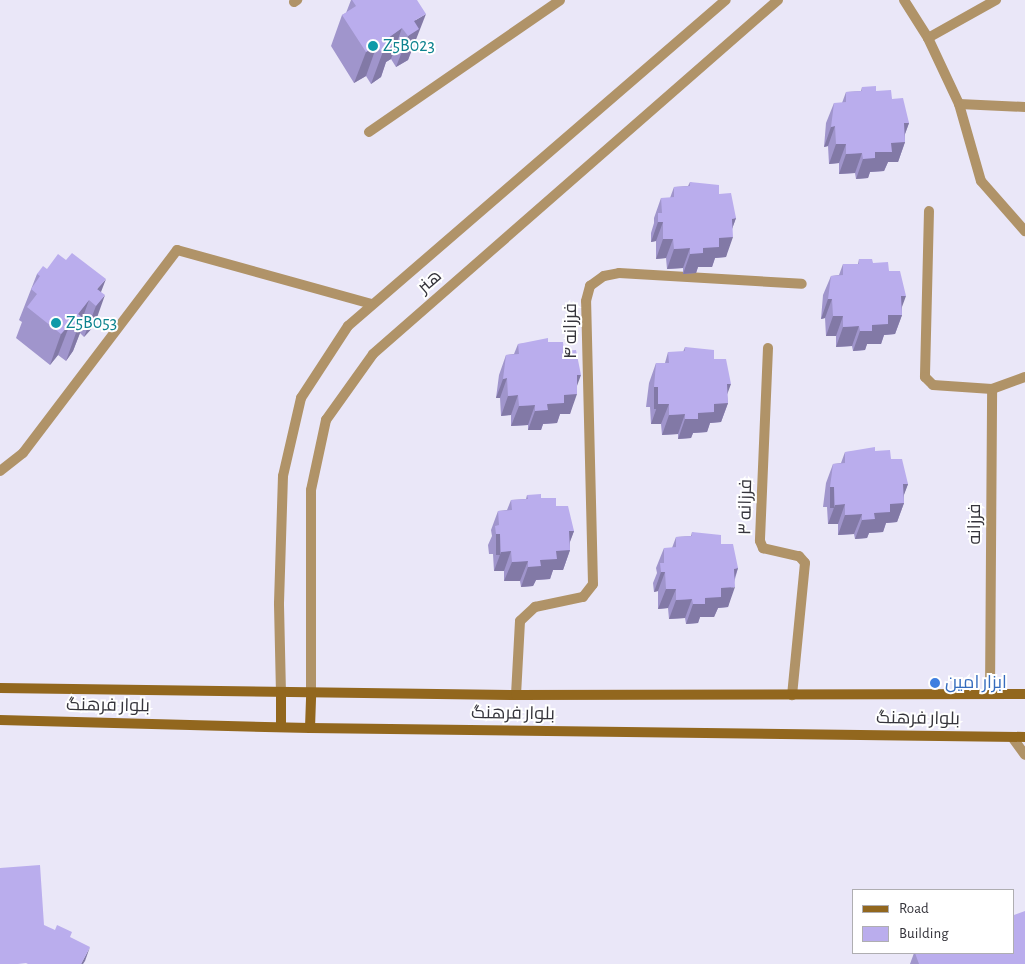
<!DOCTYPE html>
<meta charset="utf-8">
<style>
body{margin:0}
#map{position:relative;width:1025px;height:964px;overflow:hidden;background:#eae7f8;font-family:"Alegreya Sans",Cairo,sans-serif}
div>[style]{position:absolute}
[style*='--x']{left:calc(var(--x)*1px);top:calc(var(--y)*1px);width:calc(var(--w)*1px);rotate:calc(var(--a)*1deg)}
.minor>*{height:10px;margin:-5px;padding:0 5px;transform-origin:5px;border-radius:5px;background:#b09368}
.tertiary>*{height:10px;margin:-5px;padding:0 5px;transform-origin:5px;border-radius:5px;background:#b09368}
.secondary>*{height:10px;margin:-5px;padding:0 5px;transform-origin:5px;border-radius:5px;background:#92671e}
.wall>*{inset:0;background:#a095cc}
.shaded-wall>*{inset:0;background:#8279a6;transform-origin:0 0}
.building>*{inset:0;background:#baaded}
.dots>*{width:14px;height:14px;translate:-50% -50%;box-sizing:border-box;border:2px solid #fff;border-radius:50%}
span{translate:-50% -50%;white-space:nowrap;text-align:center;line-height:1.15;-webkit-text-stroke:4px #fff;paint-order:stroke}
.culture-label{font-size:18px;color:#0d838f}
.left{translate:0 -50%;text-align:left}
.street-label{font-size:18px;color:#36353c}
.shop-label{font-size:18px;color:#366cbe}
.legend{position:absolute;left:852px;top:889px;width:162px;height:65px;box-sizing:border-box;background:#fff;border:1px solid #afaeb1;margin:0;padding:6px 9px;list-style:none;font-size:15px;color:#36353c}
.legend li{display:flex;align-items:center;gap:10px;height:25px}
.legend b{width:25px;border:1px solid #afaeb1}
</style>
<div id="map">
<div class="minor">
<i style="--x:904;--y:0;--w:45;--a:57.7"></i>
<i style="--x:928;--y:38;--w:73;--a:64.8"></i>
<i style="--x:959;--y:104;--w:80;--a:74.1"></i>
<i style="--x:981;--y:181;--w:67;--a:48.7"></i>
<i style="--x:294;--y:2;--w:4;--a:-34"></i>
<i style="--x:928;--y:38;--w:78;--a:-29.2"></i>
<i style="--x:959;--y:104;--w:66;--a:2.6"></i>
<i style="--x:369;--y:132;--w:232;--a:-34.6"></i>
<i style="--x:929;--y:211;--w:166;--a:91.4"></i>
<i style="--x:925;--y:377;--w:11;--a:45"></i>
<i style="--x:933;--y:385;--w:59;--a:3.9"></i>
<i style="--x:768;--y:348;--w:193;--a:92.4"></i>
<i style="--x:760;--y:541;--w:8;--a:67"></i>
<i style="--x:763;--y:548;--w:37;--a:13"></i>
<i style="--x:799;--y:556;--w:9;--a:49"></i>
<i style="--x:805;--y:563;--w:133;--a:95.6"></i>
<i style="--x:0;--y:471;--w:29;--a:-38"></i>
<i style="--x:23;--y:453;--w:255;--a:-52.8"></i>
<i style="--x:177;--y:250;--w:202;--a:15.5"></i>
<i style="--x:516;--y:695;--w:74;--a:-86.9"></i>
<i style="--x:520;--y:621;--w:21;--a:-43"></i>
<i style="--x:535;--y:607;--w:49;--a:-11.8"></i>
<i style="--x:583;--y:597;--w:16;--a:-52"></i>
<i style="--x:593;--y:584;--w:283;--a:-91.4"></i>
<i style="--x:586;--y:301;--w:16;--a:-75"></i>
<i style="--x:590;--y:286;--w:17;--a:-36"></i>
<i style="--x:604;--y:276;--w:15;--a:-11"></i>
<i style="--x:619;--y:273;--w:183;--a:3.4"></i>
<i style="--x:1012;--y:737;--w:22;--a:54"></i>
</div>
<div class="tertiary">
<i style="--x:281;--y:693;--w:90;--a:-91.3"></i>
<i style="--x:279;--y:603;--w:127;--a:-88.2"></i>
<i style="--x:283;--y:476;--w:80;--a:-77"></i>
<i style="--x:301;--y:398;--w:86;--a:-56.9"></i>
<i style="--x:348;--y:326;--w:499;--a:-40.8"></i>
<i style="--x:311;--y:693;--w:203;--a:-90"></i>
<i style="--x:311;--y:490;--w:72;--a:-77.9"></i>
<i style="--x:326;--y:420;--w:81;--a:-54.5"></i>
<i style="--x:373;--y:354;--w:538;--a:-41.16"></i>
<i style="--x:990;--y:694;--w:305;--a:-89.6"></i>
<i style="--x:992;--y:389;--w:35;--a:-20"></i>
</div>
<div class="secondary">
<i style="--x:0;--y:688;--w:516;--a:0.78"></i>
<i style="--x:516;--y:695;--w:509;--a:-0.11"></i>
<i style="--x:0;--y:720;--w:310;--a:1.5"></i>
<i style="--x:310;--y:728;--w:715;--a:0.72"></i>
<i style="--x:281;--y:727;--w:34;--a:-90"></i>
<i style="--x:310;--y:728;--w:35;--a:-88"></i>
</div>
<div class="wall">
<i style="clip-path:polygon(351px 0,417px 0,414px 45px,413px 45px,408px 60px,396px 67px,391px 59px,386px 62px,381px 77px,371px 84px,366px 76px,354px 83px,331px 46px,342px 15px,346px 13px)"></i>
<i style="clip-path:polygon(862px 87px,876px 91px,892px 99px,909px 123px,905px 134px,905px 142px,898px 162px,888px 162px,884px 171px,870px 172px,868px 178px,856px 179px,855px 173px,839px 174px,839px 163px,829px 164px,828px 146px,824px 147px,826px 123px,834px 103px,842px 103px,846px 92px,861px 91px)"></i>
<i style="clip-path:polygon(690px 182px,719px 194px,736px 218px,732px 229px,726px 257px,715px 258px,712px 267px,698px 267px,696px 273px,683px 274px,683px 268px,667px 269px,666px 258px,656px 259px,656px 241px,651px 242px,651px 233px,654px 223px,654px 218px,661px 198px,670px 198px,674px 187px,688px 186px)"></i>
<i style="clip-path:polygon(859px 259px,873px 263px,889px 271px,902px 306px,902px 315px,895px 334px,884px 335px,881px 344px,867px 344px,865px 350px,853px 351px,852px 346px,836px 347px,836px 336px,826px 336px,825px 318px,821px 319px,823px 295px,831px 276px,839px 275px,843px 264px,858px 264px)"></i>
<i style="clip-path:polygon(47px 269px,101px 292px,94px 326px,84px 337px,80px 333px,73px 351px,66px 361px,58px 355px,50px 365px,16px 338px,22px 322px,19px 320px,37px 274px)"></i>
<i style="clip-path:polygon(548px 342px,564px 351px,577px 385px,570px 414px,560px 414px,557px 423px,543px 424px,541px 430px,528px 430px,528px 425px,511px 426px,511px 415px,501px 416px,500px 398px,496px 398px,499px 375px,506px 355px,514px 354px,518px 344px)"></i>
<i style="clip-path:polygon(685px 347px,714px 359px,727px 394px,728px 403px,721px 422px,710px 423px,707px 432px,693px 433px,691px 438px,678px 439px,678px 434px,662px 435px,661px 424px,651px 424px,650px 407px,646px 407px,649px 383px,656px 363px,665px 363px,668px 352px,683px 352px)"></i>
<i style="clip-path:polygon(875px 451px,891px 459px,908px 484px,904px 494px,904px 503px,897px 522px,886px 523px,883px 532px,869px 533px,867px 538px,855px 539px,854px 534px,838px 535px,838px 524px,828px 524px,827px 507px,823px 507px,826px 483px,833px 464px,841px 463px,845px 452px)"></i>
<i style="clip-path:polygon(527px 495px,541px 498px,556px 506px,574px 531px,570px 541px,570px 550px,563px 570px,553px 570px,550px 579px,536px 580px,533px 586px,521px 587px,520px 581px,504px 581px,504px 571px,494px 571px,493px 554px,489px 554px,488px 545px,492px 536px,491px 530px,498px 511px,507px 510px,511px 500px,526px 499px)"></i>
<i style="clip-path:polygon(692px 532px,721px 544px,738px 568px,735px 579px,728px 607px,718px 608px,714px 617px,700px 617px,698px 623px,686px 624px,685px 618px,669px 619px,668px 608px,658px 609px,658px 591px,654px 592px,653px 583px,657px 573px,656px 568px,664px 548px,672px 548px,676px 537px,691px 536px)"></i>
<i style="clip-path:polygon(914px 953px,1025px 964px,910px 964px)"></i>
</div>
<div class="shaded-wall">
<i style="clip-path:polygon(426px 14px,408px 60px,396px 67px,408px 36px,414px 21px)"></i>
<i style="clip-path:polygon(402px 28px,391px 59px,386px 62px,381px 77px,371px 84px,388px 38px)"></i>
<i style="clip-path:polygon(377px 45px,366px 76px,354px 83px,366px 52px)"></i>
<i style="clip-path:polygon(904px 123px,909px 123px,902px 142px,905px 142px,898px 162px,888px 162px,884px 171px,870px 172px,868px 178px,856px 179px,863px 159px,875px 152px)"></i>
<i style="clip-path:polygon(835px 126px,828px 146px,824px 147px,831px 127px)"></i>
<i style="clip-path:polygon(836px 144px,846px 144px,839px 163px,829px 164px)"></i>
<i style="clip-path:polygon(862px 153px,855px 173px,839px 174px,846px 154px)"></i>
<i style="clip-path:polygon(736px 218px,729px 237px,733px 237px,726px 257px,715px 258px,712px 267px,698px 267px,696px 273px,683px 274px,690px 254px,719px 238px,732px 219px)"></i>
<i style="clip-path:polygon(658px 222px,663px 222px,656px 241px,651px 242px)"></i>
<i style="clip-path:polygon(663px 239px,673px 239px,666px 258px,656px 259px)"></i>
<i style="clip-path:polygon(690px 248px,683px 268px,667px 269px,674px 249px)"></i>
<i style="clip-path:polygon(106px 279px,96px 305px,105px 295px,94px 326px,84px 337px,96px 306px,97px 289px)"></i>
<i style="clip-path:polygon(901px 296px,906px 296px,899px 315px,902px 315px,895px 334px,884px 335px,881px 344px,867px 344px,865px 350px,853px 351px,860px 331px,872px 325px)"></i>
<i style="clip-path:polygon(828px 299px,832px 299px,825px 318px,821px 319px)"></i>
<i style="clip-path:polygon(89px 300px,79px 328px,85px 320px,73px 351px,66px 361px,77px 330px,78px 314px)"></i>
<i style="clip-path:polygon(833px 316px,843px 316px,836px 336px,826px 336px)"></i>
<i style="clip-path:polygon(70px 324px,58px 355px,50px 365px,61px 334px)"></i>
<i style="clip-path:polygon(859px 326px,852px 346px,836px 347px,843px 327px)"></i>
<i style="clip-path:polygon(577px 375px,581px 375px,574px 394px,577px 394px,570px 414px,560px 414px,557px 423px,543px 424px,541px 430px,528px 430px,535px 411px,564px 395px)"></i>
<i style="clip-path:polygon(507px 378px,500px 398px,496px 398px,503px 379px)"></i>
<i style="clip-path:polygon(727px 384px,731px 384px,724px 403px,728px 403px,721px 422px,710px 423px,707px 432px,693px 433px,691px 438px,678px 439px,685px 419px,714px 404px)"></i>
<i style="left:654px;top:387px;width:4px;height:22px"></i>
<i style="clip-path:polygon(518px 395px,511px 415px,501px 416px,508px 396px)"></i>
<i style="clip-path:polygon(658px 404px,669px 404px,661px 424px,651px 424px)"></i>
<i style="clip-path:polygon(535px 405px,528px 425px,511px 426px,519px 406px)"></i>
<i style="clip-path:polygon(685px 414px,678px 434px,662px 435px,669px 415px)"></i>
<i style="clip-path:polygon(903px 484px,908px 484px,901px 503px,904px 503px,897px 522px,886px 523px,883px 532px,869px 533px,867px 538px,855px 539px,862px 520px,890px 504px)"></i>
<i style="left:830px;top:487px;width:4px;height:21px"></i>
<i style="clip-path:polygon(845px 504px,838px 524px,828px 524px,835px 505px)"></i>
<i style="clip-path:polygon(862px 514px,854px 534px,838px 535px,845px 515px)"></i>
<i style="clip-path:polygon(569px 531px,574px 531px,567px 550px,570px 550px,563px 570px,553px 570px,550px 579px,536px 580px,533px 586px,521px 587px,528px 567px,556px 551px)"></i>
<i style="left:496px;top:534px;width:4px;height:21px"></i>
<i style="clip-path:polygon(511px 551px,504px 571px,494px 571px,501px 552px)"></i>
<i style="clip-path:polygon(528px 561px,520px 581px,504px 581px,512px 562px)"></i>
<i style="clip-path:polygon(738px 568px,731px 588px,735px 587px,728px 607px,718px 608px,714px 617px,700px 617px,698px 623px,686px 624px,693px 604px,721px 588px,734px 569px)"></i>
<i style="clip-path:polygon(661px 572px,665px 572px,658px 591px,654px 592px)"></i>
<i style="clip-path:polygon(666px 589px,676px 589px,668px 608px,658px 609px)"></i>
<i style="clip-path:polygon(692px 599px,685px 618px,669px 619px,676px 600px)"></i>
<i style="clip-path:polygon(90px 947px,85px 961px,83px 964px,81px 964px)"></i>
</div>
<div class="building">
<i style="clip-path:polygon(352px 0,417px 0,426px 14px,414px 21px,419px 29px,408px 36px,402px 28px,388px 38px,392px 46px,382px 53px,377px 45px,366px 52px,342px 15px,356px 6px)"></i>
<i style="clip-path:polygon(876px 86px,876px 91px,891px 90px,892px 99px,903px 98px,909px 123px,904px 123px,905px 142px,891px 143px,892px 152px,875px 152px,875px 158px,863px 159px,862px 153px,846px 154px,846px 144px,836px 144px,835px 126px,831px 127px,834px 103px,846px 102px,846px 92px,862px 91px,862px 87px)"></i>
<i style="clip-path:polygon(690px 182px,719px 185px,719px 194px,731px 193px,736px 218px,732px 219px,733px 237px,719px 238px,719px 247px,703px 248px,703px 253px,690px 254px,690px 248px,674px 249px,673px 239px,663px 239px,663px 222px,658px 222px,658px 213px,662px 213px,661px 198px,674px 197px,674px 187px,690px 186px)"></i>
<i style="clip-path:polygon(72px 253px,106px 279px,97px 289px,105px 295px,96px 306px,89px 300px,78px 314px,85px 320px,77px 330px,70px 324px,61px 334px,27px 307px,37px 294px,31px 289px,40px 276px,37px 274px,43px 266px,47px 269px,58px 254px,66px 260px)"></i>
<i style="clip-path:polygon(859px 259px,872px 259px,873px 263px,888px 262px,889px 271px,900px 271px,906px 296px,901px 296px,902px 315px,888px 315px,888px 324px,872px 325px,872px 331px,860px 331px,859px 326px,843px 327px,843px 316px,833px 316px,832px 299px,828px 299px,831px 276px,843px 275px,843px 264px,859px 264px)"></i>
<i style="clip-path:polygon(548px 338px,548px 342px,563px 342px,564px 351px,576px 350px,581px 375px,577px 375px,577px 394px,564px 395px,564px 403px,547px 404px,548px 410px,535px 411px,535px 405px,519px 406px,518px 395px,508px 396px,507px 378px,503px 379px,506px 355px,519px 354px,518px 344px)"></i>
<i style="clip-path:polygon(685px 347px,714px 350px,714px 359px,726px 359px,731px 384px,727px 384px,728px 403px,714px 404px,714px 412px,698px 413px,698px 419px,685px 419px,685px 414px,669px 415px,669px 404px,658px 404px,658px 387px,654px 387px,656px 363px,669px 363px,668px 352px,685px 351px)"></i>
<i style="clip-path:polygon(875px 447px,875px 451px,890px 450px,891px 459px,902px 459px,908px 484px,903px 484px,904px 503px,890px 504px,890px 512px,874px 513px,875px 519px,862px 520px,862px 514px,845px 515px,845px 504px,835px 505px,834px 487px,830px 487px,833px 464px,845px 463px,845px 452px)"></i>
<i style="clip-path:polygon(541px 494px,541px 498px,556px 498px,556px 506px,568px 506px,574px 531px,569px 531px,570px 550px,556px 551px,557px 559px,540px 560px,541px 566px,528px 567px,528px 561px,512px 562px,511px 551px,501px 552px,500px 534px,496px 534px,495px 526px,499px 525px,498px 511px,512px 510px,511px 500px,528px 499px,527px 495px)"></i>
<i style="clip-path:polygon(692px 532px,721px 535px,721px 544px,733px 544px,738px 568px,734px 569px,735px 587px,721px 588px,721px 597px,705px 598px,705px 604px,693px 604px,692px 599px,676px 600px,676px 589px,666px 589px,665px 572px,661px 572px,660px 563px,664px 563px,664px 548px,676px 547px,676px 537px,692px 536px)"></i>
<i style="clip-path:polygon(40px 865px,44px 925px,55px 930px,57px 925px,72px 932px,70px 937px,90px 947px,81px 964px,28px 964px,26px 963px,18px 964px,0 964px,0 868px)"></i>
<i style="clip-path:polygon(1025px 911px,1025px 964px,919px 964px,915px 953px,1014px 953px,1014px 915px)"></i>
</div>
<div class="dots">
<i style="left:373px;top:46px;background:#0f9aa8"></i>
<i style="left:56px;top:323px;background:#0f9aa8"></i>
<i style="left:935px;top:683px;background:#3f7fe0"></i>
</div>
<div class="culture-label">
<span class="left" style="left:383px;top:46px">Z5B023</span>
<span class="left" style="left:66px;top:323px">Z5B053</span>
</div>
<div class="street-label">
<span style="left:430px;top:282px;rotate:-41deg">هنر</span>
<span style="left:571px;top:331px;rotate:-90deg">فرزانه ۴</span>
<span style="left:746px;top:507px;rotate:-89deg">فرزانه ۳</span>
<span style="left:975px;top:524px;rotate:-90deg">فرزانه</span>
<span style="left:108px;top:706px;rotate:1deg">بلوار فرهنگ</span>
<span style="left:513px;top:714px;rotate:1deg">بلوار فرهنگ</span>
<span style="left:918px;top:719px;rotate:1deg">بلوار فرهنگ</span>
</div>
<div class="shop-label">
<span class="left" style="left:945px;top:683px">ابزار امین</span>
</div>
<ul class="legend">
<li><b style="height:6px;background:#92671e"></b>Road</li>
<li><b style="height:14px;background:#baaded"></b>Building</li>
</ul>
</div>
